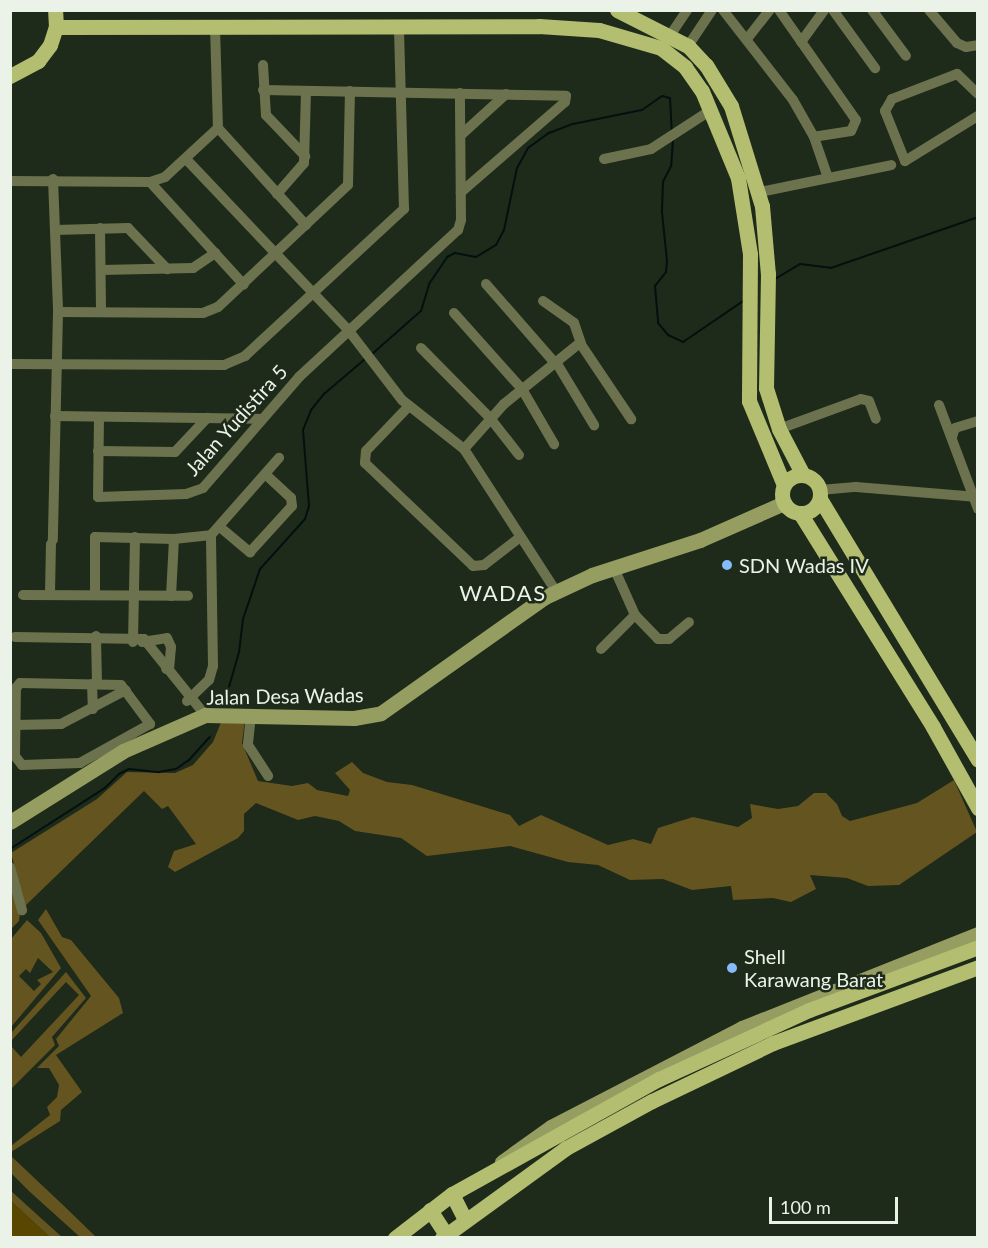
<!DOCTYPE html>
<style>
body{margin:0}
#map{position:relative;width:988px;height:1248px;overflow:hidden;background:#1e2a1a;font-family:Lato,sans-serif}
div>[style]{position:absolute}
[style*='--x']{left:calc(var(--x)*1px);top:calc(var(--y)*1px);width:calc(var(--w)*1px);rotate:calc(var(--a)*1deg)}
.green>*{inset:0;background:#594701}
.forest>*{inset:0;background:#645420}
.stream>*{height:2px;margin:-1px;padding:0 1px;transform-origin:1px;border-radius:1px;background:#02110f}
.street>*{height:10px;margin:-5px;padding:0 5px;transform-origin:5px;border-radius:5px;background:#6c724d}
.secondary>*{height:15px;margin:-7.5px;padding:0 7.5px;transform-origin:7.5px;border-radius:7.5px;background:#959d61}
.primary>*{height:15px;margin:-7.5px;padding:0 7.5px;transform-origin:7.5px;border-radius:7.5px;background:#b4be70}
.primary>.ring{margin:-7.5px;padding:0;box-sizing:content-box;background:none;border:15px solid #b4be70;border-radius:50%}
.dots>*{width:16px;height:16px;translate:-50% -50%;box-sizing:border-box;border:3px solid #1e2a1a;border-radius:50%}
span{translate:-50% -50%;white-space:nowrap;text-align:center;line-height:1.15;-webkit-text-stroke:5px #1e2a1a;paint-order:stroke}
.street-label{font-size:20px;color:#ebf3e9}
.poi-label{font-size:20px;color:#ebf3e9}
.left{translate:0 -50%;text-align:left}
.quarter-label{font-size:22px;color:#ebf3e9;letter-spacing:1.5px}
.frame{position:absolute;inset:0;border:12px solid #ebf3e9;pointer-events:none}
.scale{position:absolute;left:769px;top:1197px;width:129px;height:27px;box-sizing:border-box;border:3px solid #ebf3e9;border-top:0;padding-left:8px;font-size:18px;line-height:21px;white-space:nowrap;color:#ebf3e9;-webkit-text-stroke:4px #1e2a1a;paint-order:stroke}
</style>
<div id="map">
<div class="green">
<i style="clip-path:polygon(11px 1201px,50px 1237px,11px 1237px)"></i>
</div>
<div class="forest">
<i style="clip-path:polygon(222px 720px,245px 720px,242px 743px,258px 781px,292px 786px,308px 783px,317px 790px,348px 796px,350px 790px,335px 773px,352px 762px,363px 773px,387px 782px,412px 785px,510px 815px,519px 826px,541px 815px,608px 845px,633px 839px,651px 844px,658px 828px,693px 817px,738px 827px,752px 818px,750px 804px,778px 809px,798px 806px,814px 793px,826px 793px,837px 804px,842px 816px,850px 821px,917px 803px,954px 780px,977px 832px,899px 885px,868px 886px,847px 878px,810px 875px,816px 889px,791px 902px,773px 898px,733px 900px,731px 886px,692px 890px,663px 879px,630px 880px,598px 865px,568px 862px,510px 846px,427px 856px,401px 838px,355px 831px,339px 821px,315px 816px,298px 820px,256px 803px,244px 814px,244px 831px,238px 838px,175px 872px,168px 867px,174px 851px,196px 844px,168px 806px,162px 809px,144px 791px,25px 906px,11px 853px,97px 799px,127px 772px,175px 773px,193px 765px,213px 742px)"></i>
<i style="clip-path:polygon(10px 874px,20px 913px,19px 921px,11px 929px)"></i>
<i style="clip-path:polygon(46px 909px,62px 937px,71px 940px,119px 998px,123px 1013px,56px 1055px,82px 1092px,61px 1110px,60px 1121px,11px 1152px,11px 1146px,50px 1115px,47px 1107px,57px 1097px,59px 1085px,49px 1068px,37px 1068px,59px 1046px,56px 1039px,91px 996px,38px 920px)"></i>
<i style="clip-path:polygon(evenodd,27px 920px,41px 933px,61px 968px,11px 1027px,11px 939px,27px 920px,38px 958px,53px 972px,37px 980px,41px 984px,34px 991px,19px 976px,26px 969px,30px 973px,38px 958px)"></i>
<i style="clip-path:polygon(66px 972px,86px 998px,52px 1037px,55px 1045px,11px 1089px,11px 1046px,21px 1057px,79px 995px,66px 982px,11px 1041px,11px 1033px)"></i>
<i style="clip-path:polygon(11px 1156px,63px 1205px,96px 1237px,80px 1237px,30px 1192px,11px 1173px)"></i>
<i style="clip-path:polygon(10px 1190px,43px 1220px,62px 1237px,50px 1237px,11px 1201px)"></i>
</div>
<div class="stream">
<i style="--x:673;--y:140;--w:26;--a:94"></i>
<i style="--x:671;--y:166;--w:18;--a:117"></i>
<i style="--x:663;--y:182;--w:30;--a:92"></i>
<i style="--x:662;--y:212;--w:49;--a:84.2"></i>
<i style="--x:667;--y:261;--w:11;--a:95"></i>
<i style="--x:666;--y:272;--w:18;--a:128"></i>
<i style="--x:655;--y:286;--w:37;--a:85"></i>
<i style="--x:658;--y:323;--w:16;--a:50"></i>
<i style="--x:668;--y:335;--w:17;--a:25"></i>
<i style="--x:683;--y:342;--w:73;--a:-34.3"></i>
<i style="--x:775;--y:279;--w:29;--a:-31"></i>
<i style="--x:800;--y:264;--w:31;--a:7"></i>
<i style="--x:831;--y:268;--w:156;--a:-19.1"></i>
<i style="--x:372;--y:354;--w:65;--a:-41.3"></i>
<i style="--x:421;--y:311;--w:28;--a:-73"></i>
<i style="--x:429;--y:284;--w:32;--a:-56"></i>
<i style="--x:447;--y:257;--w:9;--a:-27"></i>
<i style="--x:455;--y:253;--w:21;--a:11"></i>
<i style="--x:476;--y:257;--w:23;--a:-31"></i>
<i style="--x:496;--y:245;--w:17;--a:-62"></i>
<i style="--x:504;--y:230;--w:63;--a:-78.2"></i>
<i style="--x:517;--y:168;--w:23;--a:-61"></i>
<i style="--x:528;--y:148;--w:26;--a:-36"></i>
<i style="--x:549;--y:133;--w:26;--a:-21"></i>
<i style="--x:573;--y:124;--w:70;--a:-11.5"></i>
<i style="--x:642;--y:110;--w:24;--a:-35"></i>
<i style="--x:662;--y:96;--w:8;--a:14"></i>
<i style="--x:670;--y:98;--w:33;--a:87"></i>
<i style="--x:227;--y:694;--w:44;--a:-74.1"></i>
<i style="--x:239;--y:652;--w:33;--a:-83"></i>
<i style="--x:243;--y:619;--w:53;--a:-71.2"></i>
<i style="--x:260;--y:569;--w:67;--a:-48"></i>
<i style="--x:305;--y:519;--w:14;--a:-73"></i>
<i style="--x:309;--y:506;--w:76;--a:-94.5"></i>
<i style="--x:303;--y:430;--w:22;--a:-68"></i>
<i style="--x:311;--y:410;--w:21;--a:-51"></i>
<i style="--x:324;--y:394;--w:54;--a:-40.5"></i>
<i style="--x:10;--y:849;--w:113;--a:-32.7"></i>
<i style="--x:105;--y:788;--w:20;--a:-45"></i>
<i style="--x:119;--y:774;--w:11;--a:-27"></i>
<i style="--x:129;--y:769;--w:30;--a:6"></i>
<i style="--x:159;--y:772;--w:17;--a:-10"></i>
<i style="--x:176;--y:769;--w:16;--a:-35"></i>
<i style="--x:189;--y:760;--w:31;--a:-48"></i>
</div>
<div class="street">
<i style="--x:723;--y:10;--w:114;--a:52.1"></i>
<i style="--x:793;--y:100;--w:43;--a:60.4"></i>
<i style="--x:814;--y:137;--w:43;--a:71.1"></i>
<i style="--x:779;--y:10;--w:134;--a:55"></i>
<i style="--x:856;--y:120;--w:12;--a:114"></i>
<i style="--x:851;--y:131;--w:37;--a:171"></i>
<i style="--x:833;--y:10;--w:72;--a:54.1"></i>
<i style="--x:872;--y:10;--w:57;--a:53.5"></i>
<i style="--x:929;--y:10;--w:43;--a:49.7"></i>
<i style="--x:957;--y:43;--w:10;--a:24"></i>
<i style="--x:966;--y:47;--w:12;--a:-9"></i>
<i style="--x:671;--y:34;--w:29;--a:-56"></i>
<i style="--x:747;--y:39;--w:37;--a:-52"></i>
<i style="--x:801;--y:42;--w:39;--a:-54"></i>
<i style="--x:688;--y:46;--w:43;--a:-56.3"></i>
<i style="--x:263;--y:65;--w:50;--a:86.6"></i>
<i style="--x:266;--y:115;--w:57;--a:46.4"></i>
<i style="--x:263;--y:90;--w:303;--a:1.1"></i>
<i style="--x:566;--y:96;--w:6;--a:99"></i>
<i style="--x:565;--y:102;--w:138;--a:139.1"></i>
<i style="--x:978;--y:94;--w:29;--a:-136"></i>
<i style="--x:957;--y:74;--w:70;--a:159"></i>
<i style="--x:892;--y:99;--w:14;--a:120"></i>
<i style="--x:885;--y:111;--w:54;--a:68.2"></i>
<i style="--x:905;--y:161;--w:86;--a:-31.7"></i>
<i style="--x:218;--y:128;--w:131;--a:47.8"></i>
<i style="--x:461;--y:135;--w:61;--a:-42.3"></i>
<i style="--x:186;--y:159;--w:237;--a:46.5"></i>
<i style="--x:349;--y:331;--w:87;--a:52.5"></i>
<i style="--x:402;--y:400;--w:79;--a:38.3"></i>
<i style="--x:464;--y:449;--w:169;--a:57.1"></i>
<i style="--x:604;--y:159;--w:48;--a:-12"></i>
<i style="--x:651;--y:149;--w:72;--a:-33"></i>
<i style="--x:53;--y:179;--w:133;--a:87.8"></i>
<i style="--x:58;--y:312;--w:228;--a:91.3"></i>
<i style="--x:10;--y:181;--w:140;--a:0.4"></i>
<i style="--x:150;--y:182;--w:16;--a:-18"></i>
<i style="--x:165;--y:177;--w:72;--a:-42.8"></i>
<i style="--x:218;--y:128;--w:102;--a:-91.7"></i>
<i style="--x:150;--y:182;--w:139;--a:47.6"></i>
<i style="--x:760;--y:192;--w:134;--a:-11.6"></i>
<i style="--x:277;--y:194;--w:41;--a:-48.9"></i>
<i style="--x:304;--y:163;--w:72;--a:-88.4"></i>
<i style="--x:100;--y:228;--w:84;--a:89.3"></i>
<i style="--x:55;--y:230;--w:73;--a:-1.6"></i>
<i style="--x:128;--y:228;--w:57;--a:46.4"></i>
<i style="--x:101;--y:270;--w:92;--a:-1.2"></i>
<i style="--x:193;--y:268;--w:27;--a:-34"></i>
<i style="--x:486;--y:284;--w:105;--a:48.9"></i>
<i style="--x:543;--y:301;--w:38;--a:35"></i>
<i style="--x:574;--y:323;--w:21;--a:71"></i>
<i style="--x:58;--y:312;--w:145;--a:0.4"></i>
<i style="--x:203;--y:313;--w:16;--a:-22"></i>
<i style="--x:218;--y:307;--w:178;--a:-43.2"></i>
<i style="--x:348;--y:185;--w:94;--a:-88.8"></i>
<i style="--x:454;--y:313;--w:102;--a:48.2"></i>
<i style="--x:522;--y:389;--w:64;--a:59.8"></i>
<i style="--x:421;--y:348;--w:98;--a:45.4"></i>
<i style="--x:490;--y:418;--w:47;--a:51.9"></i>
<i style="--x:556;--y:362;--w:74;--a:58.9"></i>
<i style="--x:10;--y:364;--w:214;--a:0.3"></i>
<i style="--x:224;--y:365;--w:23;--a:-23"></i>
<i style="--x:245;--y:356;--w:217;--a:-42.8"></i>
<i style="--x:404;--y:209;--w:182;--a:-91.6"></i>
<i style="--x:939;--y:405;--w:111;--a:69.4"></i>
<i style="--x:408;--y:407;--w:61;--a:133.7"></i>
<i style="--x:366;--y:451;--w:12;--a:95"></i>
<i style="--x:365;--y:463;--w:149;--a:43.6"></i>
<i style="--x:473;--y:566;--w:11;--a:-5"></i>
<i style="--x:484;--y:565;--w:44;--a:-37.6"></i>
<i style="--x:55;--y:416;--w:207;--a:0.8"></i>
<i style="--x:99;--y:417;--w:80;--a:90.7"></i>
<i style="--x:98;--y:497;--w:88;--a:-2"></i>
<i style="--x:186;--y:494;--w:18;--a:-19"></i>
<i style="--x:203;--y:488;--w:147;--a:-49.1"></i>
<i style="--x:299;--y:377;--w:217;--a:-42.8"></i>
<i style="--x:458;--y:230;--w:10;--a:-73"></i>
<i style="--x:461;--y:220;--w:127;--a:-90.5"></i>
<i style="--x:779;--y:429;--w:87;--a:-20.1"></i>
<i style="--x:861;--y:399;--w:8;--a:14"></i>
<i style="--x:869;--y:401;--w:19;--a:69"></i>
<i style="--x:952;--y:437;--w:9;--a:-72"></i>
<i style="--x:955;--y:428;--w:24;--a:-17"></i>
<i style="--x:464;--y:449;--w:60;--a:-48.4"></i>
<i style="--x:504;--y:404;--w:97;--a:-38.8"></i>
<i style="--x:580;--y:343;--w:92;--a:56.1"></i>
<i style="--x:98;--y:451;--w:77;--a:0.7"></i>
<i style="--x:175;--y:452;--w:47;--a:-46.7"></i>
<i style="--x:820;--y:490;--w:36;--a:-5"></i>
<i style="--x:856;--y:487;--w:122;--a:4.7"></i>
<i style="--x:221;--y:528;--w:38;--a:40"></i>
<i style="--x:250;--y:552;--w:62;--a:-47.6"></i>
<i style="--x:292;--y:506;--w:8;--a:-97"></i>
<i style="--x:291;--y:498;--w:34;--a:-137"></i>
<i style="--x:614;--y:568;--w:51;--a:65.9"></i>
<i style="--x:635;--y:615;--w:33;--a:46"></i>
<i style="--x:658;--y:639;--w:11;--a:0"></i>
<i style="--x:669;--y:639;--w:26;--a:-40"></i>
<i style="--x:50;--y:594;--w:50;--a:-88.9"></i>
<i style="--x:95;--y:594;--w:57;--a:-90"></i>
<i style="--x:95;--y:537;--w:79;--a:1.5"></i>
<i style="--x:174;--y:539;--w:37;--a:-6"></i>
<i style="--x:211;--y:535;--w:103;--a:-48.6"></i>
<i style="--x:23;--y:595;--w:165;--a:0.3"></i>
<i style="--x:171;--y:596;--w:57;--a:-87"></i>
<i style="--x:96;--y:636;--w:48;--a:88.8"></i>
<i style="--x:15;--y:637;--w:129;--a:0.9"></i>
<i style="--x:144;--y:639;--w:97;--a:51.2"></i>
<i style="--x:133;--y:642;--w:105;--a:-88.9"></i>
<i style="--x:142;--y:642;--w:25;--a:-9"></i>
<i style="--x:167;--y:638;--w:10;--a:66"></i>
<i style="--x:171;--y:647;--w:21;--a:95"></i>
<i style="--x:169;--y:668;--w:3;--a:162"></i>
<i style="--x:601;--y:649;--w:48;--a:-45"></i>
<i style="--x:20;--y:683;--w:101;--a:1.1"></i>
<i style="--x:121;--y:685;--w:49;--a:53.4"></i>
<i style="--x:150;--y:724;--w:80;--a:150.9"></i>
<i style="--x:80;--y:763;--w:58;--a:178"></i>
<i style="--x:22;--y:765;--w:11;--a:-128"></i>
<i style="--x:15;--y:756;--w:68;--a:-89.2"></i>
<i style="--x:16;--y:688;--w:6;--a:-51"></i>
<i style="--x:92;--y:684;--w:25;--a:88"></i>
<i style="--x:187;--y:701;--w:30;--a:-44"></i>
<i style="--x:209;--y:680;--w:15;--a:-74"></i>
<i style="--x:213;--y:666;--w:131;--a:-90.9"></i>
<i style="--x:251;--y:715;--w:30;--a:96"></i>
<i style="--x:248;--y:745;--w:37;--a:57"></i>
<i style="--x:15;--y:725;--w:46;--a:-1.2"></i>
<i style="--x:61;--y:724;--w:73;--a:-27.6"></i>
<i style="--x:10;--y:867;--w:45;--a:74.4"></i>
</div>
<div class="secondary">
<i style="--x:10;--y:822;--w:133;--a:-32.1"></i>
<i style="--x:123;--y:751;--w:90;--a:-23.7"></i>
<i style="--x:205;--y:715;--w:149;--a:1.2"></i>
<i style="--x:354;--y:718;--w:27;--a:-10"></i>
<i style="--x:381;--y:713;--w:201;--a:-35.3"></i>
<i style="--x:545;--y:597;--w:52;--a:-25.1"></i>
<i style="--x:592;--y:575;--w:114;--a:-18"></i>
<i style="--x:700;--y:540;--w:92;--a:-23.8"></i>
<i style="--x:502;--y:1162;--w:60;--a:-35.5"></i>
<i style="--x:551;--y:1127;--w:215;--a:-27.4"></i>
<i style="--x:742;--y:1028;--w:254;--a:-21.7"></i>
</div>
<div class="primary">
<i style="--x:617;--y:10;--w:80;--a:26.9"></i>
<i style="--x:688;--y:46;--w:26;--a:47"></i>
<i style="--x:706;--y:65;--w:48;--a:58.6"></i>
<i style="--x:731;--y:106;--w:105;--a:72.8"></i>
<i style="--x:762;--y:206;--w:68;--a:85"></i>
<i style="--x:768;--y:274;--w:114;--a:91"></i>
<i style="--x:766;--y:388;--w:43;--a:72.4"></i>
<i style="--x:779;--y:429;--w:52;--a:62.4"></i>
<i style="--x:56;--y:27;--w:483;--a:-0.1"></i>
<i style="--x:539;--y:26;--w:60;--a:3.8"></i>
<i style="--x:599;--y:30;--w:65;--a:16.2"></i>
<i style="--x:661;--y:48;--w:31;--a:38"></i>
<i style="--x:685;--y:67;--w:29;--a:55"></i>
<i style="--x:702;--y:91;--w:94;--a:67.5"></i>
<i style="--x:738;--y:178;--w:77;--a:81"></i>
<i style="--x:750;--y:254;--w:147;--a:90.4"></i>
<i style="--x:749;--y:401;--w:91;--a:67.4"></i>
<i style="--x:10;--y:76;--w:32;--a:-28"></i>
<i style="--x:38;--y:61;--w:20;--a:-53"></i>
<i style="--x:50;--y:45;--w:19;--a:-72"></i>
<i style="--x:56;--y:27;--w:17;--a:-93"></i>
<i class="ring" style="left:782px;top:475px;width:23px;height:23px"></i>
<i style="--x:820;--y:499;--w:305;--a:58.8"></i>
<i style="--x:800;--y:513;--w:252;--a:58.1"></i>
<i style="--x:933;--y:727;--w:93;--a:60.9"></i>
<i style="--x:452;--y:1194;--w:29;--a:63"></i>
<i style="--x:430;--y:1210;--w:30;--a:57"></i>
<i style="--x:395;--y:1238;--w:72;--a:-37.7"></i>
<i style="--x:452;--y:1194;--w:237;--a:-29.1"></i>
<i style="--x:659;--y:1079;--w:165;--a:-24.7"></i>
<i style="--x:809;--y:1010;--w:180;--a:-20.4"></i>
<i style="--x:442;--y:1238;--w:153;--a:-36"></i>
<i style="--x:566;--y:1148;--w:98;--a:-28.7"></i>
<i style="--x:652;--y:1101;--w:134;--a:-25.6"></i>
<i style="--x:773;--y:1043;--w:219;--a:-20.3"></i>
</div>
<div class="dots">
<i style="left:727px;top:565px;background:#86bbfb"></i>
<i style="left:732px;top:968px;background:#86bbfb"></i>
</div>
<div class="street-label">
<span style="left:236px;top:420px;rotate:-48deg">Jalan Yudistira 5</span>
<span style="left:285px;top:696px;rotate:-1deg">Jalan Desa Wadas</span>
</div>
<div class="poi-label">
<span class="left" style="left:739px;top:565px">SDN Wadas IV</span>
<span class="left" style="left:744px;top:968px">Shell<br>Karawang Barat</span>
</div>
<div class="quarter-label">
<span style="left:503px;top:593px">WADAS</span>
</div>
<div class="frame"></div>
<div class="scale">100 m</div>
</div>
